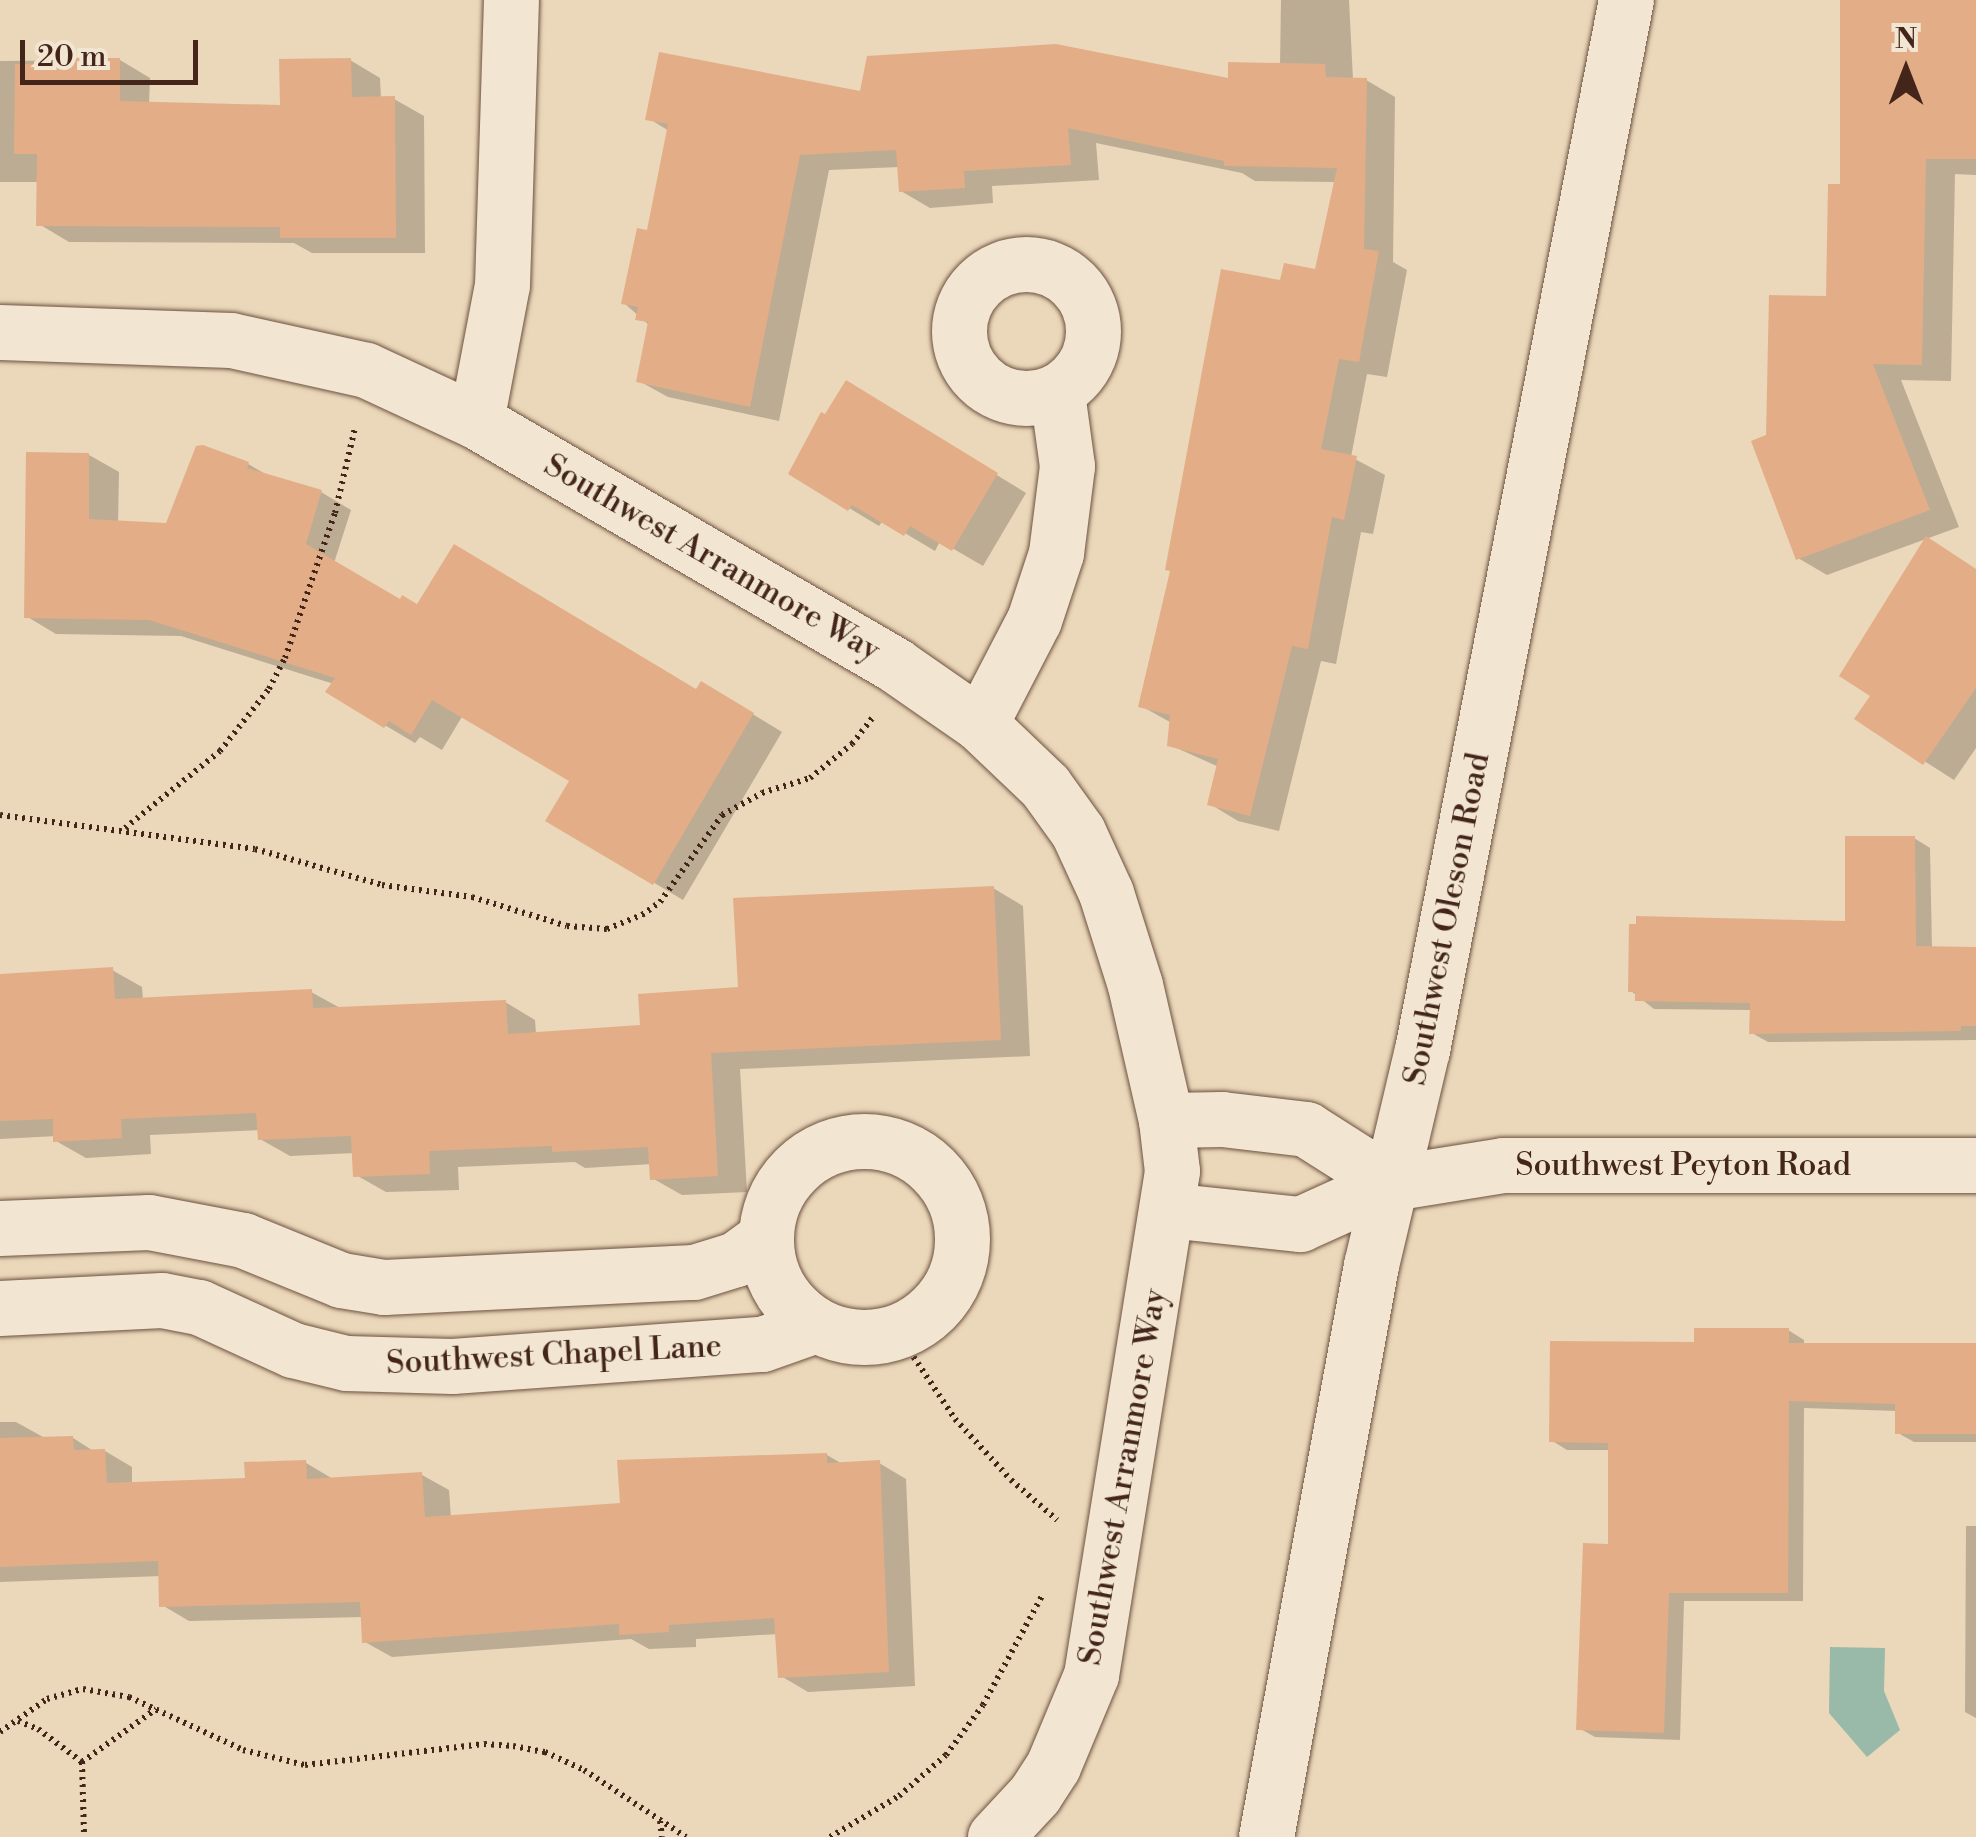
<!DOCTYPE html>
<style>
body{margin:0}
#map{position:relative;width:1976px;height:1837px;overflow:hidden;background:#ebd7b9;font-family:"Libre Bodoni",serif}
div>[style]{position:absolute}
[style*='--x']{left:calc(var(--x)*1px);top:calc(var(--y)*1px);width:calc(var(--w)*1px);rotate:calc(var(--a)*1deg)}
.water>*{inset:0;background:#99baa9}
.shadow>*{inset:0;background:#0003}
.building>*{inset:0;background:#e3ae87}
.path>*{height:6px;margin-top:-3px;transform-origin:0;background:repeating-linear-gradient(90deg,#432519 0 2.5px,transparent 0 7.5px)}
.roads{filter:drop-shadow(0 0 2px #6d5241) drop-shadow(0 0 2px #6d5241)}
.street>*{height:55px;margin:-27.5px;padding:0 27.5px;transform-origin:27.5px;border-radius:27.5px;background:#f2e5d2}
.street>.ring{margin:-27.5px;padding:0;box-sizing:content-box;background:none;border:55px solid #f2e5d2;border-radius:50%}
.secondary>*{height:55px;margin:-27.5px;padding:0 27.5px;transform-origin:27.5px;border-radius:27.5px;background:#f2e5d2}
span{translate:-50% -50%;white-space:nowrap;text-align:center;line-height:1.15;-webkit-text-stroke:10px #f2e5d2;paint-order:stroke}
.street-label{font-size:32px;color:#432519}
.north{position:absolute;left:1856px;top:20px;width:100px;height:100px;-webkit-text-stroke:8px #f2e5d2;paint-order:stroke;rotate:0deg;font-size:28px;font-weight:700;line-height:40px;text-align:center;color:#432519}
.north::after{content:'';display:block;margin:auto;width:35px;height:45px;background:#432519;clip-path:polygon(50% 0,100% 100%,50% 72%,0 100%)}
.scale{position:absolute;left:20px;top:40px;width:178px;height:45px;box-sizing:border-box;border:5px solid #432519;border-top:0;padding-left:12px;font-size:30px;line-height:35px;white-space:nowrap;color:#432519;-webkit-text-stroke:8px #f2e5d2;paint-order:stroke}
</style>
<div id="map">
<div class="water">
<i style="clip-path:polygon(1830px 1647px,1885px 1648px,1884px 1691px,1900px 1730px,1867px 1757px,1829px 1713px)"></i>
</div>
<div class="shadow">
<i style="clip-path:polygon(1281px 0,1349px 0,1353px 80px,1366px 80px,1395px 97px,1393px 262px,1407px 270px,1387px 377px,1367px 374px,1351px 457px,1385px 475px,1373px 534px,1361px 532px,1336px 664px,1321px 661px,1279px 831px,1238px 821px,1210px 804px,1219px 767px,1170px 745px,1170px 722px,1141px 706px,1282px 283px,1316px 272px,1336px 182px,1255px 181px,1242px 173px,1096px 143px,1099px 180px,992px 186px,993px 203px,930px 208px,901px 191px,899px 167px,829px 170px,779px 421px,668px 397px,639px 381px,650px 326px,624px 303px,649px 233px,669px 131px,648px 118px,862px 94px,1230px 81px,1280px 65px)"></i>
<i style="clip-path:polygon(1842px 0,1976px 0,1976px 175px,1955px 174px,1951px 381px,1901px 380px,1959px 527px,1827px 575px,1798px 558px,1768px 437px,1828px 298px,1842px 186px)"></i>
<i style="clip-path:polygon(120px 60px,150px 78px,149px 105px,282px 108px,350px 60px,380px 78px,381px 99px,394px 99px,424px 116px,425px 253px,312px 253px,294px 243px,69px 242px,39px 224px,39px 182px,0 182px,0 61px)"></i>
<i style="clip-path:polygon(876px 401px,1026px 493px,983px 566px,940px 541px,935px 551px,883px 520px,879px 526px,791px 473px)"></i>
<i style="clip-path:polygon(89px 455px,119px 472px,118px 523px,167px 526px,248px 464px,271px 477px,321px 492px,351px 510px,334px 563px,401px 602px,731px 701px,782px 732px,683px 900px,549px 820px,573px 781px,463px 715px,442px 750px,420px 737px,415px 743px,329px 692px,334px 684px,181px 636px,56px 634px,26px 616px)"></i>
<i style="clip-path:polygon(1976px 569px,1976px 748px,1954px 780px,1857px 718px)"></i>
<i style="clip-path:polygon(1914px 838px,1930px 848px,1932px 949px,1976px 950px,1976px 1040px,1768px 1042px,1752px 1033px,1752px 1010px,1654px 1009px,1631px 991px,1848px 923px)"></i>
<i style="clip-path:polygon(993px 888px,1023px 906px,1030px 1056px,740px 1069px,747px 1192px,682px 1195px,652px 1178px,652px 1164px,585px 1168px,575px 1162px,458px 1167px,459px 1190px,386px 1192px,356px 1175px,355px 1153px,290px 1156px,260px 1139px,260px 1130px,150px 1135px,151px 1154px,86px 1158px,56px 1141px,56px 1136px,0 1139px,0 976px,112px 970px,142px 987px,143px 1000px,311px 992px,342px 1009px,505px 1002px,535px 1020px,536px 1034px,643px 1027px)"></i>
<i style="clip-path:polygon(1788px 1330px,1804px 1340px,1804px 1345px,1976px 1345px,1976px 1442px,1914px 1442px,1898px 1433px,1898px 1411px,1804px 1408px,1803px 1601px,1684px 1601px,1680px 1740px,1595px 1737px,1579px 1728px,1611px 1546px,1611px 1450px,1567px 1450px,1551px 1440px,1696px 1344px)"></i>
<i style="clip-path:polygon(0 1422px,16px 1422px,43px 1437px,73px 1438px,95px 1452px,105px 1451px,132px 1467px,132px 1485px,247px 1481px,306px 1463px,333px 1479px,422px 1475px,449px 1490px,451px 1518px,623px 1505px,827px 1455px,844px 1465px,879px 1463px,906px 1479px,915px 1686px,808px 1692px,781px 1676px,778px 1634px,696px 1639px,696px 1647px,649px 1649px,631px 1639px,392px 1657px,365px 1642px,363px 1617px,189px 1621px,162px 1605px,161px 1576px,0 1582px)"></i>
<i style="clip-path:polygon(1966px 1526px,1976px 1526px,1976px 1759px,1976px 1718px,1965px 1712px)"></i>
</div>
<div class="building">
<i style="clip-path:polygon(1840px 0,1976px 0,1976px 159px,1926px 159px,1922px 365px,1873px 364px,1930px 510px,1796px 560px,1751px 441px,1766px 435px,1769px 295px,1826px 296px,1828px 184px,1840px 184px)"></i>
<i style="clip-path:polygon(1056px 44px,1228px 78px,1228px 62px,1325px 64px,1326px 77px,1367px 78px,1364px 249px,1379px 251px,1359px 362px,1339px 359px,1321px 449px,1357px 456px,1344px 520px,1332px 517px,1308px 649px,1292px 646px,1250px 816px,1207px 805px,1218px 759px,1167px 746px,1170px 715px,1138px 707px,1170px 571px,1165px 570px,1221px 269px,1280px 280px,1284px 263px,1315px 269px,1337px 168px,1224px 166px,1224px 161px,1068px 128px,1071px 165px,964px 171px,965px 188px,899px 192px,896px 150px,800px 155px,750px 407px,636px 382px,648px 322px,635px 320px,638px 307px,621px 304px,637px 228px,647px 230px,668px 124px,645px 120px,659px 52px,860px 91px,867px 56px)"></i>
<i style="clip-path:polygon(49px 58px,120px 58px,120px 101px,280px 105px,279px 59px,351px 58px,352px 97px,395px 96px,396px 238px,280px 238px,280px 227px,36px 226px,37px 154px,14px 154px,15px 64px,49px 64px)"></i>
<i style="clip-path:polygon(846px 380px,998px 473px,952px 551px,910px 526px,904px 536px,852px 505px,848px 511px,788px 474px,821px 412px,825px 414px)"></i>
<i style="clip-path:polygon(203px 445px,249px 462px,247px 468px,322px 490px,306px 544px,400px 599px,402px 595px,417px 604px,454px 544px,696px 689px,701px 681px,754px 713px,653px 885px,545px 821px,569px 781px,432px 700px,411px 735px,389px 721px,384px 728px,325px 692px,335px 678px,149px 620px,24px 618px,26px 452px,89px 453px,89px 519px,166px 523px,196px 446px)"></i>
<i style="clip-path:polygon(1926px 536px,1976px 569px,1976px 688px,1923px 765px,1854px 719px,1870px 696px,1839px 676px)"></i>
<i style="clip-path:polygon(1845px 836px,1915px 836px,1916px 946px,1976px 947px,1976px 1026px,1961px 1026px,1961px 1031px,1749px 1034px,1750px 1003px,1635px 1001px,1635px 992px,1628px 992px,1629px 924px,1636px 924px,1636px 916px,1845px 921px)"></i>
<i style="clip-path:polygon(994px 886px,1001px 1040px,711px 1053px,718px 1176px,650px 1180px,648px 1147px,552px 1152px,552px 1146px,429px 1151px,430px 1174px,353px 1177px,351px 1136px,258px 1140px,256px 1113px,121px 1119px,122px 1138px,53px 1142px,53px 1119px,0 1121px,0 974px,113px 967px,115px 999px,312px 989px,313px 1008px,506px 1000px,508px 1034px,640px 1025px,638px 994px,738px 987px,733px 898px)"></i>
<i style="clip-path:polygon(1694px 1328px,1789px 1328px,1789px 1343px,1976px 1343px,1976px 1434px,1895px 1434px,1895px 1404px,1789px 1401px,1788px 1593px,1669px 1593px,1664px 1733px,1576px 1730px,1583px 1543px,1608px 1544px,1608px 1443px,1549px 1442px,1550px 1341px,1694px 1342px)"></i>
<i style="clip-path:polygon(73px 1436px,74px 1450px,105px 1449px,107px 1483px,245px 1478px,244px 1462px,306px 1460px,307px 1479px,422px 1472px,425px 1517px,620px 1503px,617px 1460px,827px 1453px,827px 1463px,880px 1460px,889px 1672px,778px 1678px,774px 1618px,669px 1625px,669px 1632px,619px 1635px,619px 1624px,362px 1643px,360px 1602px,159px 1607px,158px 1561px,0 1567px,0 1438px)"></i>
</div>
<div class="path">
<i style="--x:0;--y:815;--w:257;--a:7.6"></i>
<i style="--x:255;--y:849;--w:132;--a:15.8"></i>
<i style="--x:382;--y:885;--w:91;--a:7.6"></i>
<i style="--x:472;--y:897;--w:99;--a:17"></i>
<i style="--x:567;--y:926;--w:40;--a:4.3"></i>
<i style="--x:607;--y:929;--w:38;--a:-22"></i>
<i style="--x:642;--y:915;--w:22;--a:-36"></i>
<i style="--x:660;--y:902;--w:107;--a:-54.5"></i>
<i style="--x:722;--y:815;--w:46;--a:-28.8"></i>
<i style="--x:762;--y:793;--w:50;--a:-17.4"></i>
<i style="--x:810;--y:778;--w:54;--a:-39"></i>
<i style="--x:852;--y:744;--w:34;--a:-52"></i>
<i style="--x:125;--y:828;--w:122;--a:-39"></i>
<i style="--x:220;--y:751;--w:79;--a:-51.7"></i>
<i style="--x:269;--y:689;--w:35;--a:-63"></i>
<i style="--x:285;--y:658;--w:153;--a:-71"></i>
<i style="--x:335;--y:513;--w:87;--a:-76.8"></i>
<i style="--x:897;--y:1332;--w:105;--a:56.3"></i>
<i style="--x:955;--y:1419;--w:83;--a:47.4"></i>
<i style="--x:1011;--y:1480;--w:61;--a:41"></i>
<i style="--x:18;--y:1721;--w:22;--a:22"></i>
<i style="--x:38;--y:1729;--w:55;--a:36.9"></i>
<i style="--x:82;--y:1762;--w:71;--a:88.4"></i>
<i style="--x:0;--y:1732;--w:57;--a:-35.1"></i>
<i style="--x:47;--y:1699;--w:37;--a:-16"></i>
<i style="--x:83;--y:1689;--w:47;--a:9.9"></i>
<i style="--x:129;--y:1697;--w:126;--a:24.9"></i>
<i style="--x:243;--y:1750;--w:64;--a:13.6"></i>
<i style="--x:305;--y:1765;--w:180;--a:-6.7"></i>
<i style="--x:484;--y:1744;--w:29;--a:4"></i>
<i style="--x:513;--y:1746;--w:33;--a:11"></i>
<i style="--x:545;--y:1752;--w:43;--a:24.8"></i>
<i style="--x:584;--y:1770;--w:122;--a:33.3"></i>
<i style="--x:82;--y:1762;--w:91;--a:-35.6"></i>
<i style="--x:660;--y:1821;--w:16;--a:83"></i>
<i style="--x:830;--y:1837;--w:80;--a:-30.7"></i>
<i style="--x:899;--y:1796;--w:62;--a:-41.1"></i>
<i style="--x:946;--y:1755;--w:62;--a:-53.5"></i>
<i style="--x:983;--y:1705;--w:124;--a:-61.6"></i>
</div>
<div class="roads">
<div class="street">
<i class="ring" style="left:959px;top:264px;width:79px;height:79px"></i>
<i style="--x:0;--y:332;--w:231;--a:2"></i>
<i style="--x:231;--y:340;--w:138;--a:12.5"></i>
<i style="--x:366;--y:370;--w:121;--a:24.9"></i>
<i style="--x:476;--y:421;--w:485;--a:30.2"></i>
<i style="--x:895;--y:665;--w:103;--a:34.8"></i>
<i style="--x:980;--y:724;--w:90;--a:43.6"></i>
<i style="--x:1045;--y:786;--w:57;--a:54.3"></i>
<i style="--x:1078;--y:832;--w:67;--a:65.3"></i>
<i style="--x:1106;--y:893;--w:96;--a:72.5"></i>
<i style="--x:1135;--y:985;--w:139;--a:77.1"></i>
<i style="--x:1166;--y:1120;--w:51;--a:83.3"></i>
<i style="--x:1172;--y:1171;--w:510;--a:99.13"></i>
<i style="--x:1091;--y:1675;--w:99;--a:112.7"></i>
<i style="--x:1053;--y:1766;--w:33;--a:123"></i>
<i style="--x:1035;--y:1794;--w:59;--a:132.9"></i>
<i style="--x:476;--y:421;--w:138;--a:-79.2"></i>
<i style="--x:502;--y:285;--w:285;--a:-88.2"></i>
<i style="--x:980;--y:724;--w:117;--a:-62.6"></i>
<i style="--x:1034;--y:620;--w:71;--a:-71.8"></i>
<i style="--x:1056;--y:553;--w:88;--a:-82.8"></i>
<i style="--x:1067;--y:466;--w:74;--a:-97.8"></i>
<i style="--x:1166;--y:1120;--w:56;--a:-1"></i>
<i style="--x:1222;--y:1119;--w:85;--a:6.8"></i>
<i style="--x:1306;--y:1129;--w:101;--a:32.4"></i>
<i class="ring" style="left:766px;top:1141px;width:141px;height:141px"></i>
<i style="--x:1168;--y:1210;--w:133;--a:6.1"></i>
<i style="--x:1300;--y:1224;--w:100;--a:-24.3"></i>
<i style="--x:1391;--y:1183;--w:113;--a:-9.1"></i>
<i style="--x:1503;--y:1165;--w:473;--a:0"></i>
<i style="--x:0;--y:1228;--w:149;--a:-2.3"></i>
<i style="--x:149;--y:1222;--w:96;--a:10.8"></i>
<i style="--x:243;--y:1240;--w:106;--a:22.2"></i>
<i style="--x:341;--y:1280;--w:44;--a:9.2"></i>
<i style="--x:384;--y:1287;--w:310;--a:-2.8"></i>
<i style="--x:694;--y:1272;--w:44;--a:-17.2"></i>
<i style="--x:736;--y:1259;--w:36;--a:-36"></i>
<i style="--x:0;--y:1308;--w:162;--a:-2.8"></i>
<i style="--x:162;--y:1300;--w:38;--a:11"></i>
<i style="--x:199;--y:1307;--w:103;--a:24.6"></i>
<i style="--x:293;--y:1350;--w:55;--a:13.8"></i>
<i style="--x:346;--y:1363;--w:106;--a:1.6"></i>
<i style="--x:452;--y:1366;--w:311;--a:-4.1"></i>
<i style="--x:762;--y:1344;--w:57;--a:-19.4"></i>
</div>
<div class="secondary">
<i style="--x:1266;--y:1837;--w:582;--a:-79.6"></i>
<i style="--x:1371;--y:1265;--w:221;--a:-76.7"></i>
<i style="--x:1422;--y:1050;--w:1070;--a:-79.01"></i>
</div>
</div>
<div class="street-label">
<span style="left:712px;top:558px;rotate:30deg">Southwest Arranmore Way</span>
<span style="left:1447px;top:919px;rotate:-79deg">Southwest Oleson Road</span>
<span style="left:1683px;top:1165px">Southwest Peyton Road</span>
<span style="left:554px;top:1355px;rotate:-3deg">Southwest Chapel Lane</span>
<span style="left:1123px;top:1477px;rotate:-80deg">Southwest Arranmore Way</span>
</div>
<div class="north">N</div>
<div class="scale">20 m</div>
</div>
